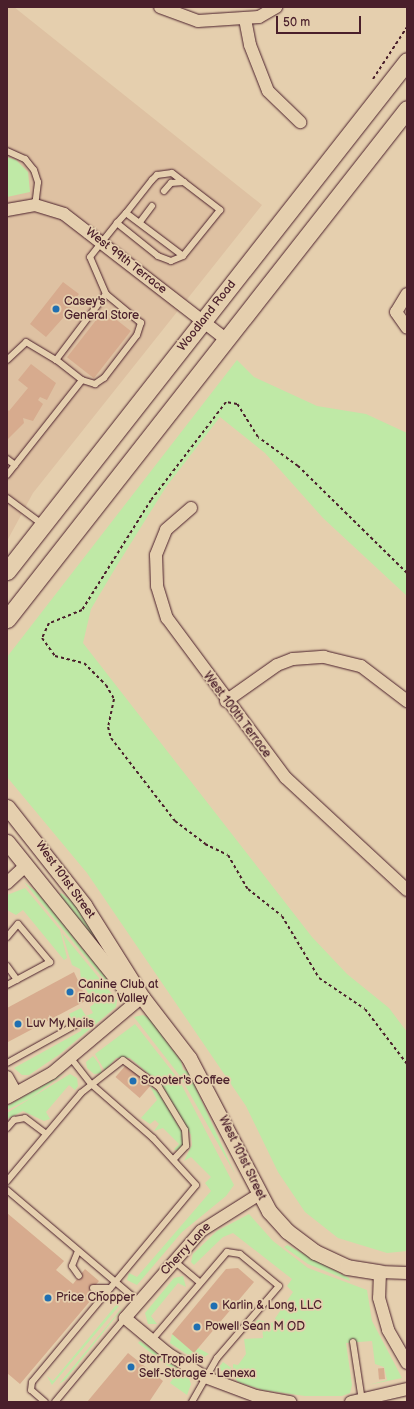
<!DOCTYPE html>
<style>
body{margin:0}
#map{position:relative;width:414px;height:1409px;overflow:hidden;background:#e5cfae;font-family:"Balsamiq Sans",sans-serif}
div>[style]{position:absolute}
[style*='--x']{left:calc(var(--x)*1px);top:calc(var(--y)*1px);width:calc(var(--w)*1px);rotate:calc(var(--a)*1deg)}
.built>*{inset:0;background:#dec1a2}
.green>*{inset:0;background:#bfe9a6}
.building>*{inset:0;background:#d7ab8e;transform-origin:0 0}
.path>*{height:2px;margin-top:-1px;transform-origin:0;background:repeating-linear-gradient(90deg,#4a1f2b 0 3px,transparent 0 6px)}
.roads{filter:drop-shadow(0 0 1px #4a1f2b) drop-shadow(0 0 1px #4a1f2b)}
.service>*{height:6px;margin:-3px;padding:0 3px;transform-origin:3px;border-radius:3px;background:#e5cfae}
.minor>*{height:12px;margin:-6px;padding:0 6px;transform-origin:6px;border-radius:6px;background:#e5cfae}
.tertiary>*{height:15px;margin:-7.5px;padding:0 7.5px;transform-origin:7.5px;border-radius:7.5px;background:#e5cfae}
.secondary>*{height:17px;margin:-8.5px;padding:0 8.5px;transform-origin:8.5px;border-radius:8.5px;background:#e5cfae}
.dots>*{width:11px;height:11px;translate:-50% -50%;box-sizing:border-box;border:2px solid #e5cfae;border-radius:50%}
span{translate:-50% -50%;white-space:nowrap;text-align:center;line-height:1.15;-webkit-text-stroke:3.5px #e5cfae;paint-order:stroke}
.street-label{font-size:12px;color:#4a1f2b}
.poi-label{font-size:12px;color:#4a1f2b}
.left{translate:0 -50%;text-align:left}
.frame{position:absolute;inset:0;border:8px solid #4a1f2b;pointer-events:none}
.scale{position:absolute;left:276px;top:16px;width:85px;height:18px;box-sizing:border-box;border:2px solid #4a1f2b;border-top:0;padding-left:5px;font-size:12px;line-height:14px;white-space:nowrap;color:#4a1f2b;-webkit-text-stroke:3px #e5cfae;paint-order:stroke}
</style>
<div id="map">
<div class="built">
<i style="clip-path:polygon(7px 7px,14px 7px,262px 205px,33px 493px,7px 541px)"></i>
</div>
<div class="green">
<i style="clip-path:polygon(7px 157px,16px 160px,28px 172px,30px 192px,7px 197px)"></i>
<i style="clip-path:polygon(237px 360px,254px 377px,317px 406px,366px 414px,407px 433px,407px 596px,323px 518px,265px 453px,220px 417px,166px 487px,116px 567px,91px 609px,83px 643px,312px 937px,347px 974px,389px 1008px,407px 1032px,407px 1251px,387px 1253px,338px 1238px,305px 1212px,278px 1172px,246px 1106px,87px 873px,7px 777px,7px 657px)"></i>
<i style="clip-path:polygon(24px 882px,38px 893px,112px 985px,110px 987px)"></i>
<i style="clip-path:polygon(25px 888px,60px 930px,67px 958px,64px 960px,23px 910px,16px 915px,7px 910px,7px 895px)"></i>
<i style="clip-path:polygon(61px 893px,76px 904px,113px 962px,59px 895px)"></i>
<i style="clip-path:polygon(62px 933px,117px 1000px,116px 1007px,60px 1054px,29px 1075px,22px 1075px,14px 1068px,81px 1031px,83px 1024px,79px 1017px,72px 1021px,69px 1014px,81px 1008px,86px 1016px,93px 1013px,90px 1007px,94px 1004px,81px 980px,80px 969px,72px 965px)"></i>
<i style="clip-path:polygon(143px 1015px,149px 1018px,181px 1061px,183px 1070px,188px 1071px,235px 1174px,180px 1076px,134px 1017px)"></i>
<i style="clip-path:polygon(135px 1024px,179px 1080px,234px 1185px,226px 1196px,182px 1232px,137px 1285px,127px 1280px,129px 1273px,137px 1277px,211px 1191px,205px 1183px,211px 1177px,191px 1157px,184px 1161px,192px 1145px,191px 1135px,162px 1085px,130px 1058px,116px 1058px,105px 1071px,95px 1054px)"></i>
<i style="clip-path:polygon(93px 1056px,99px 1064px,102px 1073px,94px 1074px,87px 1068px,86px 1062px)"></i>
<i style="clip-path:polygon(65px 1073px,31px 1098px,7px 1110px,7px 1106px)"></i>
<i style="clip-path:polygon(70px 1074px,77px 1078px,78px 1086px,75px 1090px,69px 1085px,46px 1112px,50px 1119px,44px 1121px,23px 1111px,7px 1119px,7px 1113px)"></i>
<i style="clip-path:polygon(150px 1086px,159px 1093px,183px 1134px,183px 1145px,177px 1151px,174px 1149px,179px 1144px,163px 1128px,154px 1131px,159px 1124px,155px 1120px,150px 1124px,141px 1118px,157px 1100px)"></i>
<i style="clip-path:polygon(249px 1214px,273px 1241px,308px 1268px,367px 1290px,372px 1321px,402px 1378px,368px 1385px,387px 1380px,384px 1367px,375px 1364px,372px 1341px,346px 1343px,352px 1385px,350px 1393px,342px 1396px,305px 1396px,263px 1390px,238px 1382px,234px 1377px,229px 1378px,223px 1373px,219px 1367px,223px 1362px,233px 1369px,233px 1364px,238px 1365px,246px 1354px,244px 1339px,263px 1338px,262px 1323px,255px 1323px,258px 1320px,272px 1323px,293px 1292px,287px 1286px,292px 1279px,233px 1233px,223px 1237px,194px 1265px,191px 1262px,193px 1254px,217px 1231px)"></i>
<i style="clip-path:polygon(287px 1245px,349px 1278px,350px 1281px,308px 1264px,284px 1247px)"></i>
<i style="clip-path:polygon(183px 1276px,186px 1287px,178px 1283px,151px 1316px,157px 1324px,148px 1324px,145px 1313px,174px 1278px)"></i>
<i style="clip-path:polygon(117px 1304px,119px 1306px,52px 1385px,47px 1376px,53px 1381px)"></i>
<i style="clip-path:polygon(122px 1309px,65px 1380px,59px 1384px,120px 1310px)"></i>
<i style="clip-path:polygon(172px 1334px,194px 1352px,198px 1348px,209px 1354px,197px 1361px,170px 1343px)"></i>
<i style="clip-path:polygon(140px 1341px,188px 1376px,191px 1384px,187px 1395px,170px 1383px,175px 1376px,172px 1369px,138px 1343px)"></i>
</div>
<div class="building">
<i style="clip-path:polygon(63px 282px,79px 294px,70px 306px,71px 309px,46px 337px,30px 324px)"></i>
<i style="left:104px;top:310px;width:34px;height:60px;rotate:38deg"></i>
<i style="clip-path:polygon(31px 364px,56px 383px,47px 400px,40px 397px,38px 400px,43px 404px,33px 421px,23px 418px,24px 423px,7px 440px,7px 409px,9px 411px,28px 388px,18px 380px)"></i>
<i style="clip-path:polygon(74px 972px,87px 1000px,8px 1042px,7px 1008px)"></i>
<i style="left:126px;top:1065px;width:32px;height:16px;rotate:41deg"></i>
<i style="clip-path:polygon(7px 1213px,64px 1261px,56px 1270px,73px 1284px,85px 1269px,99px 1281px,86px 1296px,91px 1300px,20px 1384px,7px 1373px)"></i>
<i style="clip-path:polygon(238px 1268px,254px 1282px,194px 1353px,172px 1334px,226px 1269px)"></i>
<i style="clip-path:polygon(128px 1353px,163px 1381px,149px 1402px,87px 1402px)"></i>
<i style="left:384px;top:1368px;width:11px;height:6px;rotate:85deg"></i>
</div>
<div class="path">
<i style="--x:373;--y:79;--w:62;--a:-56.8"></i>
<i style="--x:407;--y:573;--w:153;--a:-135.5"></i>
<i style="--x:298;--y:466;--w:49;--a:-144.1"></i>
<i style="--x:258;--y:437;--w:39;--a:-122"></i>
<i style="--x:237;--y:404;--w:11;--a:-170"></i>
<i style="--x:226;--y:402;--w:123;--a:127.4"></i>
<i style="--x:151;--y:500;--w:130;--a:122.1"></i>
<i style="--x:82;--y:610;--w:35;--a:158"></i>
<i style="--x:49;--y:623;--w:17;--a:115"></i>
<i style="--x:42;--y:638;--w:22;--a:54"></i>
<i style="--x:55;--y:656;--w:30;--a:14"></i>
<i style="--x:84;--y:663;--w:31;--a:45"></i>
<i style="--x:106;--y:685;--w:16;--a:60"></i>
<i style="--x:114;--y:699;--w:29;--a:102"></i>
<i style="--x:108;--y:727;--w:11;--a:75"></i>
<i style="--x:111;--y:738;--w:105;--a:52.4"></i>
<i style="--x:175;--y:821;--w:38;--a:37"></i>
<i style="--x:205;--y:844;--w:25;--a:26"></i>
<i style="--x:228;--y:855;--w:39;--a:60"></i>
<i style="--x:248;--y:889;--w:43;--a:38.5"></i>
<i style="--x:282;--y:916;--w:72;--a:59.2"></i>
<i style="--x:319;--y:978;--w:55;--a:34"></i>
<i style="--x:365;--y:1009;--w:69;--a:52.6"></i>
</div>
<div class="roads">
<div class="service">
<i style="--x:7;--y:151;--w:20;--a:24"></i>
<i style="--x:25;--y:159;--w:14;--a:51"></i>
<i style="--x:34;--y:170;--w:13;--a:72"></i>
<i style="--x:38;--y:182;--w:23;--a:97"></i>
<i style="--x:164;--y:191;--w:11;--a:-49"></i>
<i style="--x:171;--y:183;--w:13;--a:-4"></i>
<i style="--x:126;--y:213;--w:71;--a:37"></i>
<i style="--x:140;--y:222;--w:20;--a:-53"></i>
<i style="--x:7;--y:360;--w:26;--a:-43"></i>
<i style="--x:26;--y:342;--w:35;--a:31"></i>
<i style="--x:56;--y:360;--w:83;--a:-52.9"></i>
<i style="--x:106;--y:294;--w:40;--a:-113.4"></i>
<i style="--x:90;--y:257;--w:43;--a:-51.5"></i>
<i style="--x:117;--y:223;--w:13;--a:-48"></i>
<i style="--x:126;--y:213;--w:42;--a:-51.8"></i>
<i style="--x:152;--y:180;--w:7;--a:-45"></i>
<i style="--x:157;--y:175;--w:15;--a:-8"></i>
<i style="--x:172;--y:173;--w:61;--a:37.6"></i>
<i style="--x:220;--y:210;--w:59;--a:128.8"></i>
<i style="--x:183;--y:256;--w:13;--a:157"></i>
<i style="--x:171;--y:261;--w:14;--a:-159"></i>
<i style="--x:158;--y:256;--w:53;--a:-141.2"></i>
<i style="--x:82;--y:380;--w:14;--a:17"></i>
<i style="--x:95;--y:384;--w:11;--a:-34"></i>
<i style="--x:104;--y:378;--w:54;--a:-52.5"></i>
<i style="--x:137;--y:335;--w:13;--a:-72"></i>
<i style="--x:141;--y:323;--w:45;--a:-140.4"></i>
<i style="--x:7;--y:459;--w:10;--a:37"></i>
<i style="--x:7;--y:475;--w:121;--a:-51.7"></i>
<i style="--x:82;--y:380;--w:33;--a:-142"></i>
<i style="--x:7;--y:498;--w:44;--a:36.6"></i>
<i style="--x:7;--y:937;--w:17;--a:-50"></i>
<i style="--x:18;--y:924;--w:50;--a:49.9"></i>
<i style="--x:50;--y:962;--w:49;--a:151.9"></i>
<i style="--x:7;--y:966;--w:17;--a:54"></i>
<i style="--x:7;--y:1063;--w:80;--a:-29.1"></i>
<i style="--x:7;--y:1128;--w:11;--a:-49"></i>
<i style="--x:14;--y:1120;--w:11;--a:-10"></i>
<i style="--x:25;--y:1118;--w:26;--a:37"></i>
<i style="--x:7;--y:1181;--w:115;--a:-49.9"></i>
<i style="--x:81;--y:1093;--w:53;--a:-38.2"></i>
<i style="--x:123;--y:1060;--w:45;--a:36.9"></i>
<i style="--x:159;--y:1087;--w:50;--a:58.8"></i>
<i style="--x:185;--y:1130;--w:16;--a:86"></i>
<i style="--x:186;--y:1146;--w:18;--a:133"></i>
<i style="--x:7;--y:1190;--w:173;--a:40.3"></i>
<i style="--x:78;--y:1251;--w:16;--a:112"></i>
<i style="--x:72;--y:1266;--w:12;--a:55"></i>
<i style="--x:173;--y:1260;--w:35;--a:40"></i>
<i style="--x:93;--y:1288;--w:17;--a:0"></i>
<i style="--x:151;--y:1341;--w:117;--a:-49.5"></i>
<i style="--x:227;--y:1252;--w:13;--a:9"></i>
<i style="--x:240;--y:1254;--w:50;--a:39.4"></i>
<i style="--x:279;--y:1286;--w:95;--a:130.7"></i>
<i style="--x:217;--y:1358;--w:51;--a:119.6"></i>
<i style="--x:353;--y:1342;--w:60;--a:81.3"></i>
<i style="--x:45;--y:1402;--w:18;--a:-139"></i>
<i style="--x:31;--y:1390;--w:8;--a:-83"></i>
<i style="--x:32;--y:1382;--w:256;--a:-50.2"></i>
<i style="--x:196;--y:1185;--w:64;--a:-132.5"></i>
<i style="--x:153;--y:1138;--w:82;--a:-138.9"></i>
<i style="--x:91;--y:1084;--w:33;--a:-128"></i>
<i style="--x:55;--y:1402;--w:109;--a:-50.2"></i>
</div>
<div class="minor">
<i style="--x:160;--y:7;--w:40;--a:20.2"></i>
<i style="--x:198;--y:21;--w:61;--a:-3.8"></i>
<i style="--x:259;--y:17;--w:20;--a:-30"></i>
<i style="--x:245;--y:19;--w:26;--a:79"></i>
<i style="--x:250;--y:45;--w:49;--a:68.6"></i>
<i style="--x:268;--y:91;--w:45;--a:44.1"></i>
<i style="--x:7;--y:210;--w:28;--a:-10"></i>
<i style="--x:35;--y:205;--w:30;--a:17"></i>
<i style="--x:64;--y:214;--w:206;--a:37.7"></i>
<i style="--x:407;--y:294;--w:21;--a:121"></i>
<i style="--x:396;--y:312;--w:19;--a:55"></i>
<i style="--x:191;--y:508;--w:33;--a:139"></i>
<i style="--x:166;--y:530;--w:27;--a:112"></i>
<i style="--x:156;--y:555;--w:31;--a:88"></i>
<i style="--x:157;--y:586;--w:34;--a:73"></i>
<i style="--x:167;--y:618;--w:199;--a:53.4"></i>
<i style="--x:286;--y:778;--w:165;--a:42.8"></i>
<i style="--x:226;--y:701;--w:62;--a:-35.2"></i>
<i style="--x:277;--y:665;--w:17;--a:-21"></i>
<i style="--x:293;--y:659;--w:31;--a:-4"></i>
<i style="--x:324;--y:657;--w:38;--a:14"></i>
<i style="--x:361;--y:666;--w:58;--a:37.3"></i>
<i style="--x:7;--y:883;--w:26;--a:-43"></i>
<i style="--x:7;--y:1077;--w:18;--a:61"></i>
<i style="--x:7;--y:1098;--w:51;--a:-29.1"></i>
<i style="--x:52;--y:1073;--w:118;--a:-40.2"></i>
<i style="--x:258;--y:1195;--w:67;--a:147.7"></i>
<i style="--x:201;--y:1231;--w:116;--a:131.1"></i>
<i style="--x:125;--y:1318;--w:55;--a:39.8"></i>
<i style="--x:167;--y:1353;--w:45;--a:32.3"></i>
<i style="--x:205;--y:1377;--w:54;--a:20.4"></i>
<i style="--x:256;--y:1396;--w:35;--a:10"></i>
<i style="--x:407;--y:1273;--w:27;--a:-178"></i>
<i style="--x:380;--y:1272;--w:26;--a:92"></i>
<i style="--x:379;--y:1298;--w:33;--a:74"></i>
<i style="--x:388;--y:1330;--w:38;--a:60"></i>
<i style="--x:351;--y:1402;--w:57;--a:-13.1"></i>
</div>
<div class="tertiary">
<i style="--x:7;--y:807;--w:125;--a:51.8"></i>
<i style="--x:84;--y:905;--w:109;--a:57.8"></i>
<i style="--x:142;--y:997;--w:77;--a:52.4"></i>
<i style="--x:189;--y:1058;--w:173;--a:62.4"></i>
<i style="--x:269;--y:1211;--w:27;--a:48"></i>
<i style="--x:287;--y:1231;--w:35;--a:37"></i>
<i style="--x:315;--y:1252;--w:35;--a:25"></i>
<i style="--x:347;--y:1267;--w:33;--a:9"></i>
<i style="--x:7;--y:842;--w:184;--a:51.2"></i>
<i style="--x:122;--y:985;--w:23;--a:31"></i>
</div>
<div class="secondary">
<i style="--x:7;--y:571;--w:648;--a:-51.89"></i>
<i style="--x:7;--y:619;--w:648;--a:-51.89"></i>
</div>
</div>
<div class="dots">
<i style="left:56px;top:309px;background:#1f6fb2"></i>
<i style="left:70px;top:992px;background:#1f6fb2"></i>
<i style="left:18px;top:1024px;background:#1f6fb2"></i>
<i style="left:133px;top:1081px;background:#1f6fb2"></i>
<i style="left:48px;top:1298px;background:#1f6fb2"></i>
<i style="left:214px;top:1306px;background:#1f6fb2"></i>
<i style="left:197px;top:1327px;background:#1f6fb2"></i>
<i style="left:131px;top:1367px;background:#1f6fb2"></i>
</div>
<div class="street-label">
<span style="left:126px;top:261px;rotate:38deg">West 99th Terrace</span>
<span style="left:207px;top:316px;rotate:-52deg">Woodland Road</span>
<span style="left:237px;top:715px;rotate:53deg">West 100th Terrace</span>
<span style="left:65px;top:880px;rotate:54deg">West 101st Street</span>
<span style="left:242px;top:1158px;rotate:64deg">West 101st Street</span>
<span style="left:186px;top:1249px;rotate:-47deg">Cherry Lane</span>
</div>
<div class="poi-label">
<span class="left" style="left:64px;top:309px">Casey's<br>General Store</span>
<span class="left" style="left:78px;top:992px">Canine Club at<br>Falcon Valley</span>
<span class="left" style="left:26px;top:1024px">Luv My Nails</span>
<span class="left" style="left:141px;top:1081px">Scooter's Coffee</span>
<span class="left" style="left:56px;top:1298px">Price Chopper</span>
<span class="left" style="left:222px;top:1306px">Karlin &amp; Long, LLC</span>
<span class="left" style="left:205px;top:1327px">Powell Sean M OD</span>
<span class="left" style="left:139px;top:1367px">StorTropolis<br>Self-Storage - Lenexa</span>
</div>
<div class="frame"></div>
<div class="scale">50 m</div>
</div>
